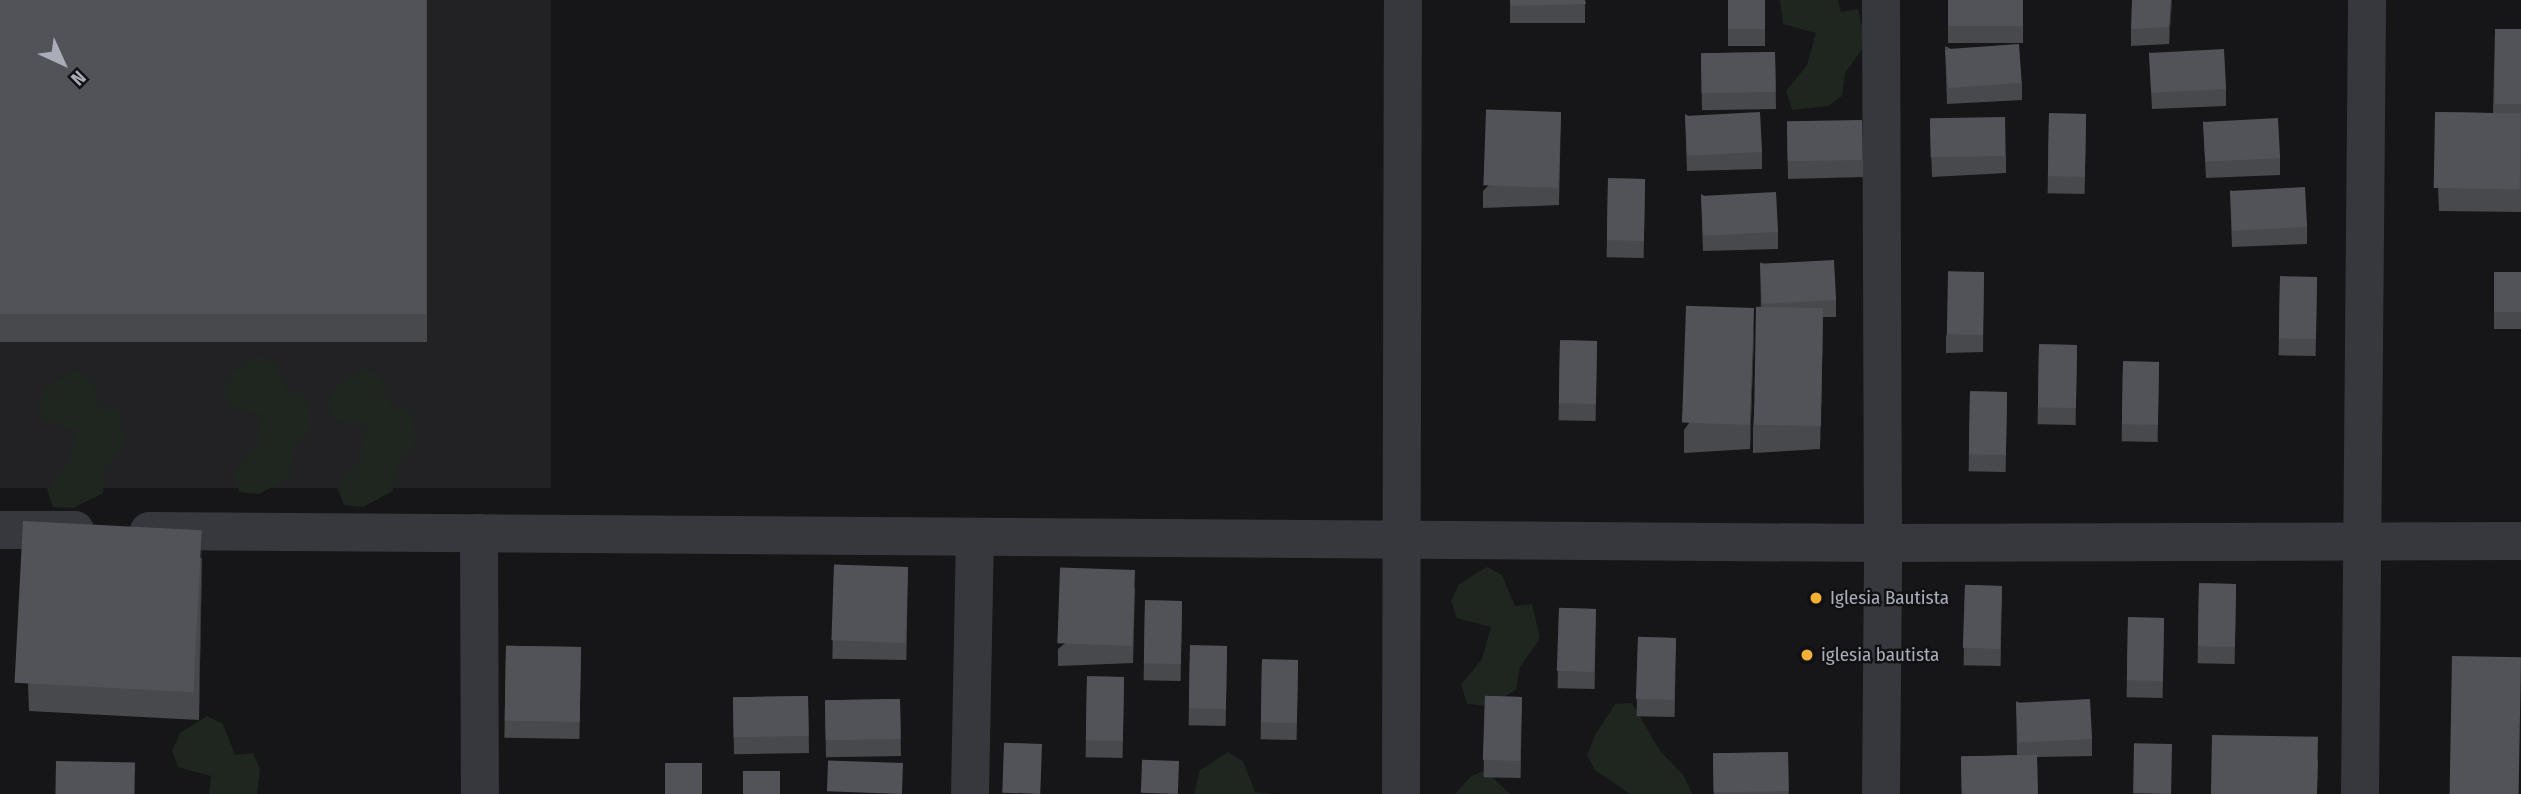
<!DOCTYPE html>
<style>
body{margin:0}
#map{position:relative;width:2521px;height:794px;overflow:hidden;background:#161618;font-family:"Fira Sans Condensed",sans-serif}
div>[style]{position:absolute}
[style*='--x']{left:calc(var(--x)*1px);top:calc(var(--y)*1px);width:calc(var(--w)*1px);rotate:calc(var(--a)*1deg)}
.built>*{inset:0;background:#222225;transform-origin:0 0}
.green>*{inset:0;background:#1e261f}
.minor>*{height:38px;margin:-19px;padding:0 19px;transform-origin:19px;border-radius:19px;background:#37383d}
.wall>*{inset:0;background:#47494d;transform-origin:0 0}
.shaded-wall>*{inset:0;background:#2f3033}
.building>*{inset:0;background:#525359;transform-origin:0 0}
.dots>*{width:19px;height:19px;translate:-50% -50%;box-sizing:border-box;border:4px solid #111113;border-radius:50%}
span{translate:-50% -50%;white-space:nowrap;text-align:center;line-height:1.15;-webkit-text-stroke:5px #111113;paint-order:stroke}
.poi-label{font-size:19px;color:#a8adb8}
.left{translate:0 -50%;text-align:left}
.north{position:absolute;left:28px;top:28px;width:70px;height:70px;-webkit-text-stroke:5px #111113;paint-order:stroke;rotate:135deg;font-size:19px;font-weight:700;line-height:28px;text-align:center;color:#a8adb8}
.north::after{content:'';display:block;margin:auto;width:24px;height:32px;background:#a8adb8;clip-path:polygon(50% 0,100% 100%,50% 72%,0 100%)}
</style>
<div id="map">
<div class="built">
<i style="left:0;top:0;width:551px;height:488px"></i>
</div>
<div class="green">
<i style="clip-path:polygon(1780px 0,1838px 0,1841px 12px,1858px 9px,1866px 44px,1845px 73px,1842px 96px,1828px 106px,1792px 110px,1786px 91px,1807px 65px,1816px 33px,1783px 24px)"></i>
<i style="clip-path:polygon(259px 355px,275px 363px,287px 394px,304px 392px,312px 426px,292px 455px,289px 478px,259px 494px,239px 492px,233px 473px,254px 447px,263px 415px,229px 406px,223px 389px,232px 373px)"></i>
<i style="clip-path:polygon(364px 368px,379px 376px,391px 408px,408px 405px,416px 440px,396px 469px,393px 491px,363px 507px,344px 505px,337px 487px,359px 461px,367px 428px,334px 419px,328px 403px,336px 386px)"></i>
<i style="clip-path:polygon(73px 370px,89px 378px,101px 410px,118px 406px,126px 442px,105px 470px,103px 493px,73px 508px,53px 507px,47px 489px,68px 462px,77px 430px,43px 421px,37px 404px,46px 388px)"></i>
<i style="clip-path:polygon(1487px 567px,1502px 575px,1515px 606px,1532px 604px,1540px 638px,1520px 667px,1516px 690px,1487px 706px,1467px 704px,1461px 685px,1482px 659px,1491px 627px,1457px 618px,1451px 601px,1459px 584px)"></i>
<i style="clip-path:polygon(1632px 703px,1660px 751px,1684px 776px,1692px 794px,1630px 794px,1595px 770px,1587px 755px,1595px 735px,1615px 704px)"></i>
<i style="clip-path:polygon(207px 716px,223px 724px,235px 755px,253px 753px,260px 769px,257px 794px,209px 794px,211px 776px,178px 767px,172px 751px,180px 733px)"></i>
<i style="clip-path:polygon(1228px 752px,1243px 761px,1255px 792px,1275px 794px,1194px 794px,1200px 770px)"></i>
<i style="clip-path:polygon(1485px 770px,1510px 794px,1455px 794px,1470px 777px)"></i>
</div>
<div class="minor">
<i style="--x:0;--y:530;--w:75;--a:0"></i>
<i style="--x:149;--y:531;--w:1734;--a:0.4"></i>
<i style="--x:1883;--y:543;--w:543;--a:-90.21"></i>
<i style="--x:479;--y:533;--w:261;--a:89.8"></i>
<i style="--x:970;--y:794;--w:257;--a:-88.9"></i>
<i style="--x:1401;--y:794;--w:794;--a:-89.86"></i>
<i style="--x:1881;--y:794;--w:251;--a:-89.5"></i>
<i style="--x:1883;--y:543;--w:638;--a:-0.18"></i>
<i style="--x:2360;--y:794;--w:794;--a:-89.49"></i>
</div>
<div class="wall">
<i style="left:0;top:0;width:427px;height:342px"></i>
<i style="left:1510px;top:0;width:75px;height:23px"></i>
<i style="left:1728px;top:0;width:37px;height:46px"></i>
<i style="left:1948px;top:0;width:75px;height:43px"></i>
<i style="clip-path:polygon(2172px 0,2169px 44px,2131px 46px,2131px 29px)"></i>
<i style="clip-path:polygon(2521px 29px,2521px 212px,2439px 211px,2435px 112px,2493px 113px,2495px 30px)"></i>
<i style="clip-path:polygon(1945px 46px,2022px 83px,2022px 100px,1947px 104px)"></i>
<i style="left:1775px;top:52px;width:57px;height:74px;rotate:89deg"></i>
<i style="clip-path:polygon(2149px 52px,2226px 89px,2226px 106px,2152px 109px)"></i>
<i style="clip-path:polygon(1561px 112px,1559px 205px,1483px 208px,1483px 191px)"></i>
<i style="clip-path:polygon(1685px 114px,1762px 152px,1762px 169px,1687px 171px)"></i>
<i style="left:2086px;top:114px;width:80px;height:37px;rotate:91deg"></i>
<i style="clip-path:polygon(1930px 120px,2006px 156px,2006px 173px,1932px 177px)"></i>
<i style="clip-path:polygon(2203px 121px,2280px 158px,2280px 175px,2206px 178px)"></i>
<i style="clip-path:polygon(1787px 122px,1863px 160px,1863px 177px,1788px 179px)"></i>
<i style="left:1645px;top:179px;width:79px;height:37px;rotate:91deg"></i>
<i style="clip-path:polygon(2230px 190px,2307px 227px,2307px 244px,2232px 247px)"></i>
<i style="clip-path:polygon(1701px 194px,1778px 232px,1778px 249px,1703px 251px)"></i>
<i style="clip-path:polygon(1760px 262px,1836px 300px,1836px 317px,1823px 317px,1820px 449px,1753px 453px,1753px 429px,1761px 311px)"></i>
<i style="clip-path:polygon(1984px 272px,1983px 352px,1946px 353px,1946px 336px)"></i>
<i style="left:2521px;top:272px;width:57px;height:27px;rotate:90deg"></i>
<i style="left:2317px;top:277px;width:79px;height:37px;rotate:91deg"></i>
<i style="clip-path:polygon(1754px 332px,1750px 449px,1684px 453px,1684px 430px)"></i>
<i style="left:1597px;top:341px;width:80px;height:37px;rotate:91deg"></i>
<i style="left:2077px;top:345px;width:80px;height:38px;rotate:91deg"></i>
<i style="left:2159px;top:362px;width:80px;height:36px;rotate:91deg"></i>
<i style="left:2007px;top:392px;width:80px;height:37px;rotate:91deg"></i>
<i style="clip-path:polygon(23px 521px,202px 558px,199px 720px,29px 711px,23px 549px)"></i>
<i style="left:908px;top:567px;width:93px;height:74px;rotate:91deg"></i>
<i style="left:2236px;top:584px;width:80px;height:37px;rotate:91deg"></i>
<i style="left:2002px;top:586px;width:80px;height:37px;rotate:91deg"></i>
<i style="clip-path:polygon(1135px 587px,1133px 663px,1058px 666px,1058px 649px)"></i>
<i style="left:1182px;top:601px;width:80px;height:37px;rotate:91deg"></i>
<i style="left:1596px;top:609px;width:80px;height:37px;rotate:91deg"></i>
<i style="left:2164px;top:618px;width:80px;height:36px;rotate:91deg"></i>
<i style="left:1676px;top:638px;width:79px;height:38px;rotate:91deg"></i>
<i style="left:1227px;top:646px;width:80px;height:37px;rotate:91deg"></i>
<i style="left:581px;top:647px;width:92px;height:75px;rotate:91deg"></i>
<i style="left:1298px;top:660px;width:80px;height:36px;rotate:91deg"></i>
<i style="left:1124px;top:677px;width:81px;height:37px;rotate:91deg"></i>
<i style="left:808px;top:696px;width:57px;height:75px;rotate:89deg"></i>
<i style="left:1522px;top:697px;width:81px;height:37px;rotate:91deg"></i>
<i style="left:900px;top:699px;width:57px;height:75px;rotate:89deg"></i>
<i style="clip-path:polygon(2016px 701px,2092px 739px,2092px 756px,2037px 757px,2038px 794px,1962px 794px,1961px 757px,2017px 755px)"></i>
<i style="clip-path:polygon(2212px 735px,2318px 760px,2317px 794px,2213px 794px)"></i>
<i style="left:1788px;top:752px;width:42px;height:75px;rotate:89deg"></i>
</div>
<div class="shaded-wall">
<i style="clip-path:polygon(2171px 0,2172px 0,2169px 44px,2169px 27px)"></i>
<i style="clip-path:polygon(1754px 308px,1754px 332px,1750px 449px,1750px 425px)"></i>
<i style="clip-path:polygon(1823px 308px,1823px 332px,1820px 449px,1820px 426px)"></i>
<i style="clip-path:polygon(202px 530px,202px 558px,199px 720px,199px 692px)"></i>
</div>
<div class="building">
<i style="left:0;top:0;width:426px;height:314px"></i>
<i style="clip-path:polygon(1511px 0,1585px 0,1586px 4px,1511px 6px)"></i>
<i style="left:1728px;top:0;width:37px;height:29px"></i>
<i style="left:1948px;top:0;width:75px;height:26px"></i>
<i style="clip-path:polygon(2132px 0,2171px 0,2169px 27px,2131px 29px)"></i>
<i style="left:2521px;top:29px;width:75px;height:26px;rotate:90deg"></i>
<i style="left:2019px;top:44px;width:39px;height:74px;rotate:86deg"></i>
<i style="left:2224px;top:49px;width:40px;height:75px;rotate:87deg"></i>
<i style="left:1775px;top:52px;width:40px;height:74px;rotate:89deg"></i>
<i style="left:1561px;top:112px;width:76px;height:75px;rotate:92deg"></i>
<i style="left:1760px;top:112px;width:40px;height:75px;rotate:87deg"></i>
<i style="left:2435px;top:112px;width:86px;height:76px;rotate:1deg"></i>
<i style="left:2086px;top:114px;width:63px;height:37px;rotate:91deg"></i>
<i style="left:2005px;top:117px;width:39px;height:75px;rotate:89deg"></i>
<i style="left:2278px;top:118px;width:40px;height:75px;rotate:87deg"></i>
<i style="left:1862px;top:120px;width:40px;height:75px;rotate:89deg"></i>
<i style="left:1645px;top:179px;width:62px;height:37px;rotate:91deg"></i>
<i style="left:2305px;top:187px;width:40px;height:75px;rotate:87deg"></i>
<i style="left:1776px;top:192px;width:40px;height:75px;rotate:87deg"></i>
<i style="left:1834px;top:260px;width:40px;height:74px;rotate:87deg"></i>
<i style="left:1984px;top:272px;width:63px;height:36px;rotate:91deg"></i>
<i style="left:2521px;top:272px;width:40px;height:27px;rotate:90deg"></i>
<i style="left:2317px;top:277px;width:62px;height:37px;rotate:91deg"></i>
<i style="left:1754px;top:308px;width:117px;height:68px;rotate:92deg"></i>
<i style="left:1823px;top:308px;width:118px;height:67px;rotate:91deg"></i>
<i style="left:1597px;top:341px;width:63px;height:37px;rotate:91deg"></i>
<i style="left:2077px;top:345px;width:63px;height:38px;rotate:91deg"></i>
<i style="left:2159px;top:362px;width:63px;height:36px;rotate:91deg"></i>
<i style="left:2007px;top:392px;width:63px;height:37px;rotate:91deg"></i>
<i style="left:23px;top:521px;width:179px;height:162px;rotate:3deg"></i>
<i style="left:908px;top:567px;width:76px;height:74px;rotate:92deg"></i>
<i style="left:1135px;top:570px;width:76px;height:75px;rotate:92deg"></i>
<i style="left:2236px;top:584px;width:63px;height:37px;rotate:91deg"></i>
<i style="left:2002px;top:586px;width:63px;height:37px;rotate:92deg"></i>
<i style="left:1182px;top:601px;width:63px;height:37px;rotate:91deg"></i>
<i style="left:1596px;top:609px;width:63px;height:37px;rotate:92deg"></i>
<i style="left:2164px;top:618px;width:63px;height:36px;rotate:91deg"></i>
<i style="left:1676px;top:638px;width:62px;height:38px;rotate:92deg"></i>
<i style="left:1227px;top:646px;width:63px;height:37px;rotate:91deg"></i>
<i style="left:581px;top:647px;width:75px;height:75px;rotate:91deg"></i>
<i style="left:2452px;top:656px;width:69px;height:138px;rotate:1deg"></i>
<i style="left:1298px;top:660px;width:63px;height:36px;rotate:91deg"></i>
<i style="left:1124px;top:677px;width:64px;height:37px;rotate:91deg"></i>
<i style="left:808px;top:696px;width:40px;height:75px;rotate:89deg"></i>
<i style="left:1522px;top:697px;width:64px;height:37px;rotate:92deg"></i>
<i style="left:900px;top:699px;width:40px;height:75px;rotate:89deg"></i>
<i style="left:2090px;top:699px;width:40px;height:74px;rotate:87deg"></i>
<i style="left:2212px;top:735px;width:106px;height:59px;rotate:1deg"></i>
<i style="left:1042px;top:744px;width:50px;height:38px;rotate:92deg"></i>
<i style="left:2172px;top:744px;width:50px;height:38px;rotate:91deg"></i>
<i style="left:1788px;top:752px;width:39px;height:75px;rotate:89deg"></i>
<i style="left:2037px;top:755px;width:39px;height:76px;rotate:89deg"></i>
<i style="left:56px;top:761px;width:79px;height:33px;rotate:1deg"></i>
<i style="left:1179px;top:761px;width:33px;height:37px;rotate:92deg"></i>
<i style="left:702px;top:763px;width:31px;height:37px;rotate:90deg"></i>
<i style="left:903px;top:763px;width:31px;height:75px;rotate:92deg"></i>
<i style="left:780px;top:771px;width:23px;height:37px;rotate:90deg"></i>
</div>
<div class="dots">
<i style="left:1816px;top:598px;background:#f2b134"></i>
<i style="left:1807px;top:655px;background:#f2b134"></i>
</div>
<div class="poi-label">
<span class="left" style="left:1830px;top:598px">Iglesia Bautista</span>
<span class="left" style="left:1821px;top:655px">iglesia bautista</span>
</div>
<div class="north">N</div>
</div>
